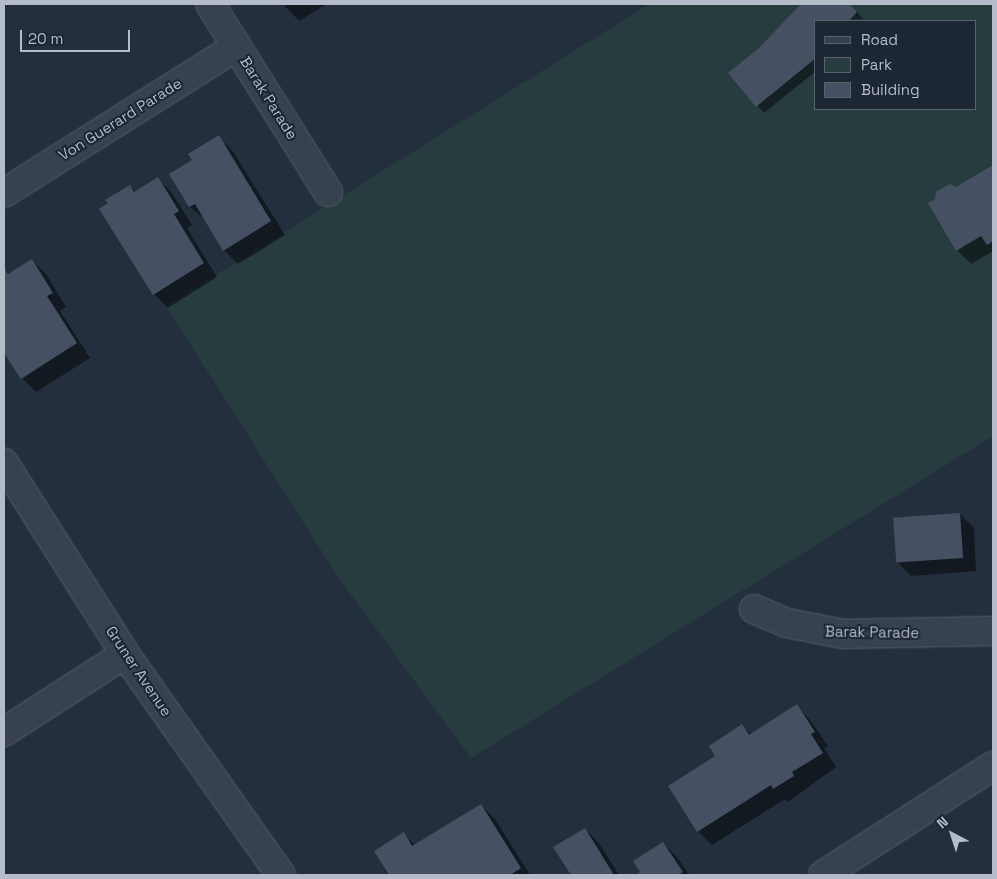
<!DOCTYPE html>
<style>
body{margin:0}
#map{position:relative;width:997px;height:879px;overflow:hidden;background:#242f3e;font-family:"Space Grotesk",sans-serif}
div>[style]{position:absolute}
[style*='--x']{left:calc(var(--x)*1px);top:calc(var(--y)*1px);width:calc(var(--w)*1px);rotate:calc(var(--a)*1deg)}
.green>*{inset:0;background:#263c3f}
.shadow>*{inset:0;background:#0007}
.building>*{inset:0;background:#455162;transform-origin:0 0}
.roads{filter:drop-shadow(0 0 1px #565f6c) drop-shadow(0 0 1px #565f6c)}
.minor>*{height:28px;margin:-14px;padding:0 14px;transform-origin:14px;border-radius:14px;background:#38414e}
span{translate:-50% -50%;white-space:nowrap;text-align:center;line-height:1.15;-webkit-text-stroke:4px #1d2633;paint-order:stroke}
.street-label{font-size:15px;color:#b4bcc9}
.frame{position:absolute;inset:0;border:5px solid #b4bcc9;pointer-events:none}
.legend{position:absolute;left:814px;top:20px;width:162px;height:90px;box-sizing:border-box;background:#1d2633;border:1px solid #59626f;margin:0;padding:6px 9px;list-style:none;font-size:15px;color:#b4bcc9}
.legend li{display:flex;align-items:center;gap:10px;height:25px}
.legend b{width:25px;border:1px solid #59626f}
.north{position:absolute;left:927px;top:809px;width:50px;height:50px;-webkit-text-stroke:4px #1d2633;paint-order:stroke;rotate:320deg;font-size:14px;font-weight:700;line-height:20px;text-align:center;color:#b4bcc9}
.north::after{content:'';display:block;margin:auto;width:18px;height:22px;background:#b4bcc9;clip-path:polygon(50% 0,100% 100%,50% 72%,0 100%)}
.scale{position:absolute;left:20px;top:30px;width:110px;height:22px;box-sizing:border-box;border:2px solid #b4bcc9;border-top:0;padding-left:6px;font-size:15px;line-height:18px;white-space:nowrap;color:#b4bcc9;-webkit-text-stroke:4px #1d2633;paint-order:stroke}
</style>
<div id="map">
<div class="green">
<i style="clip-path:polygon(evenodd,649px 4px,993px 4px,993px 436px,471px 758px,338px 577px,166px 306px,649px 4px,816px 21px,976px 21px,976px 109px,816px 109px,816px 21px)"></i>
</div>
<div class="shadow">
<i style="clip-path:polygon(283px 4px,327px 4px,299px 21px)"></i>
<i style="clip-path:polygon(803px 4px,850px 4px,863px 19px,816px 21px,816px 71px,764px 113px,729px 73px,759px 49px)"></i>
<i style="clip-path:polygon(218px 136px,232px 150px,285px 235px,238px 264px,224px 250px,206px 220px,190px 207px,171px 175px,193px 160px)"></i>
<i style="clip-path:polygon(993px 166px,993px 251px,971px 264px,957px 250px,956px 188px)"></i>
<i style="clip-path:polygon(157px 178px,171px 192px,192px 225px,187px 228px,217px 277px,168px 308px,154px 294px,130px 186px,136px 192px)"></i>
<i style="clip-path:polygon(32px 260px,46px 274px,66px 307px,60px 311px,90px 358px,36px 392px,22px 378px,4px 350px,4px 268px,10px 274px)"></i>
<i style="clip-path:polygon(960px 514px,974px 528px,976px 571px,911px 576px,897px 562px)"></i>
<i style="clip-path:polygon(797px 706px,810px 720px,828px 746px,824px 748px,836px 767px,788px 802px,785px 799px,712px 845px,698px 831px,717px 756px,742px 726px,751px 735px)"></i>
<i style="clip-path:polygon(481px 805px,495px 819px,530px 875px,388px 875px,376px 852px,404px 834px,416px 846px)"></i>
<i style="clip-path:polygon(585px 829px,599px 843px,619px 875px,572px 875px,555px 848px)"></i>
<i style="clip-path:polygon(663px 843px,677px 857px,689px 875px,638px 875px)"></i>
</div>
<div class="building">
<i style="clip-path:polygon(801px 4px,850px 4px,857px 12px,849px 21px,816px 21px,816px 58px,756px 107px,728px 73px,759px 48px)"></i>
<i style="clip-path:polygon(219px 135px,271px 221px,223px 251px,195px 204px,189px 207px,169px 174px,192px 160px,188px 154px)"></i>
<i style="clip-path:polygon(993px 165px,993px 241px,987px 245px,981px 236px,956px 251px,928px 203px,935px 199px,936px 192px,950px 184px,956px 187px)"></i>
<i style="clip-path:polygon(158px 177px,179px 211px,174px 214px,204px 263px,153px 295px,99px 209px,108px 203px,105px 200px,130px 185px,134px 192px)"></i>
<i style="clip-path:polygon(32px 259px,53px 293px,47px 296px,77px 343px,21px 379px,4px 353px,4px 267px,8px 274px)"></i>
<i style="left:960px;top:513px;width:45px;height:67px;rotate:86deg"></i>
<i style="clip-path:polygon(797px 704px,815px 732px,811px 734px,823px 753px,792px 772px,794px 776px,773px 789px,771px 785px,697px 832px,668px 786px,715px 756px,709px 746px,742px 724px,749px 735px)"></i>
<i style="clip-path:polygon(481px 804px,521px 868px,510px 875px,389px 875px,374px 851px,404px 832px,412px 846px)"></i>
<i style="clip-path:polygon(585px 828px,614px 875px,571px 875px,553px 847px)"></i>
<i style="clip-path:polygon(663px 842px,683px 872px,678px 875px,636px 875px,640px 872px,633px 861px)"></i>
</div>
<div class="roads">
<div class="minor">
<i style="--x:210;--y:4;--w:222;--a:57.9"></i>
<i style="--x:4;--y:193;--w:275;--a:-32.2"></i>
<i style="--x:4;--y:463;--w:226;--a:57.6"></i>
<i style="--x:125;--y:654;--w:271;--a:54.8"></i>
<i style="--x:754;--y:609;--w:36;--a:23"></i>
<i style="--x:787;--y:623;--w:57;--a:11.1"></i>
<i style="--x:843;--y:634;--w:150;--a:-1.1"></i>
<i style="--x:4;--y:732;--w:144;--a:-32.8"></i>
<i style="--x:823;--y:875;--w:202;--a:-32.7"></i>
</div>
</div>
<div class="street-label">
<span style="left:269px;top:98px;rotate:58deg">Barak Parade</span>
<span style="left:120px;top:119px;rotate:-32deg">Von Guerard Parade</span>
<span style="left:872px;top:632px;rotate:1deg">Barak Parade</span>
<span style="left:139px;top:671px;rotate:56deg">Gruner Avenue</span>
</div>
<div class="frame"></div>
<ul class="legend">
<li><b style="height:6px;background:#38414e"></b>Road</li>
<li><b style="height:14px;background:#263c3f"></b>Park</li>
<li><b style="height:14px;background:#455162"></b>Building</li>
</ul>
<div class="north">N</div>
<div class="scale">20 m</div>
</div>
